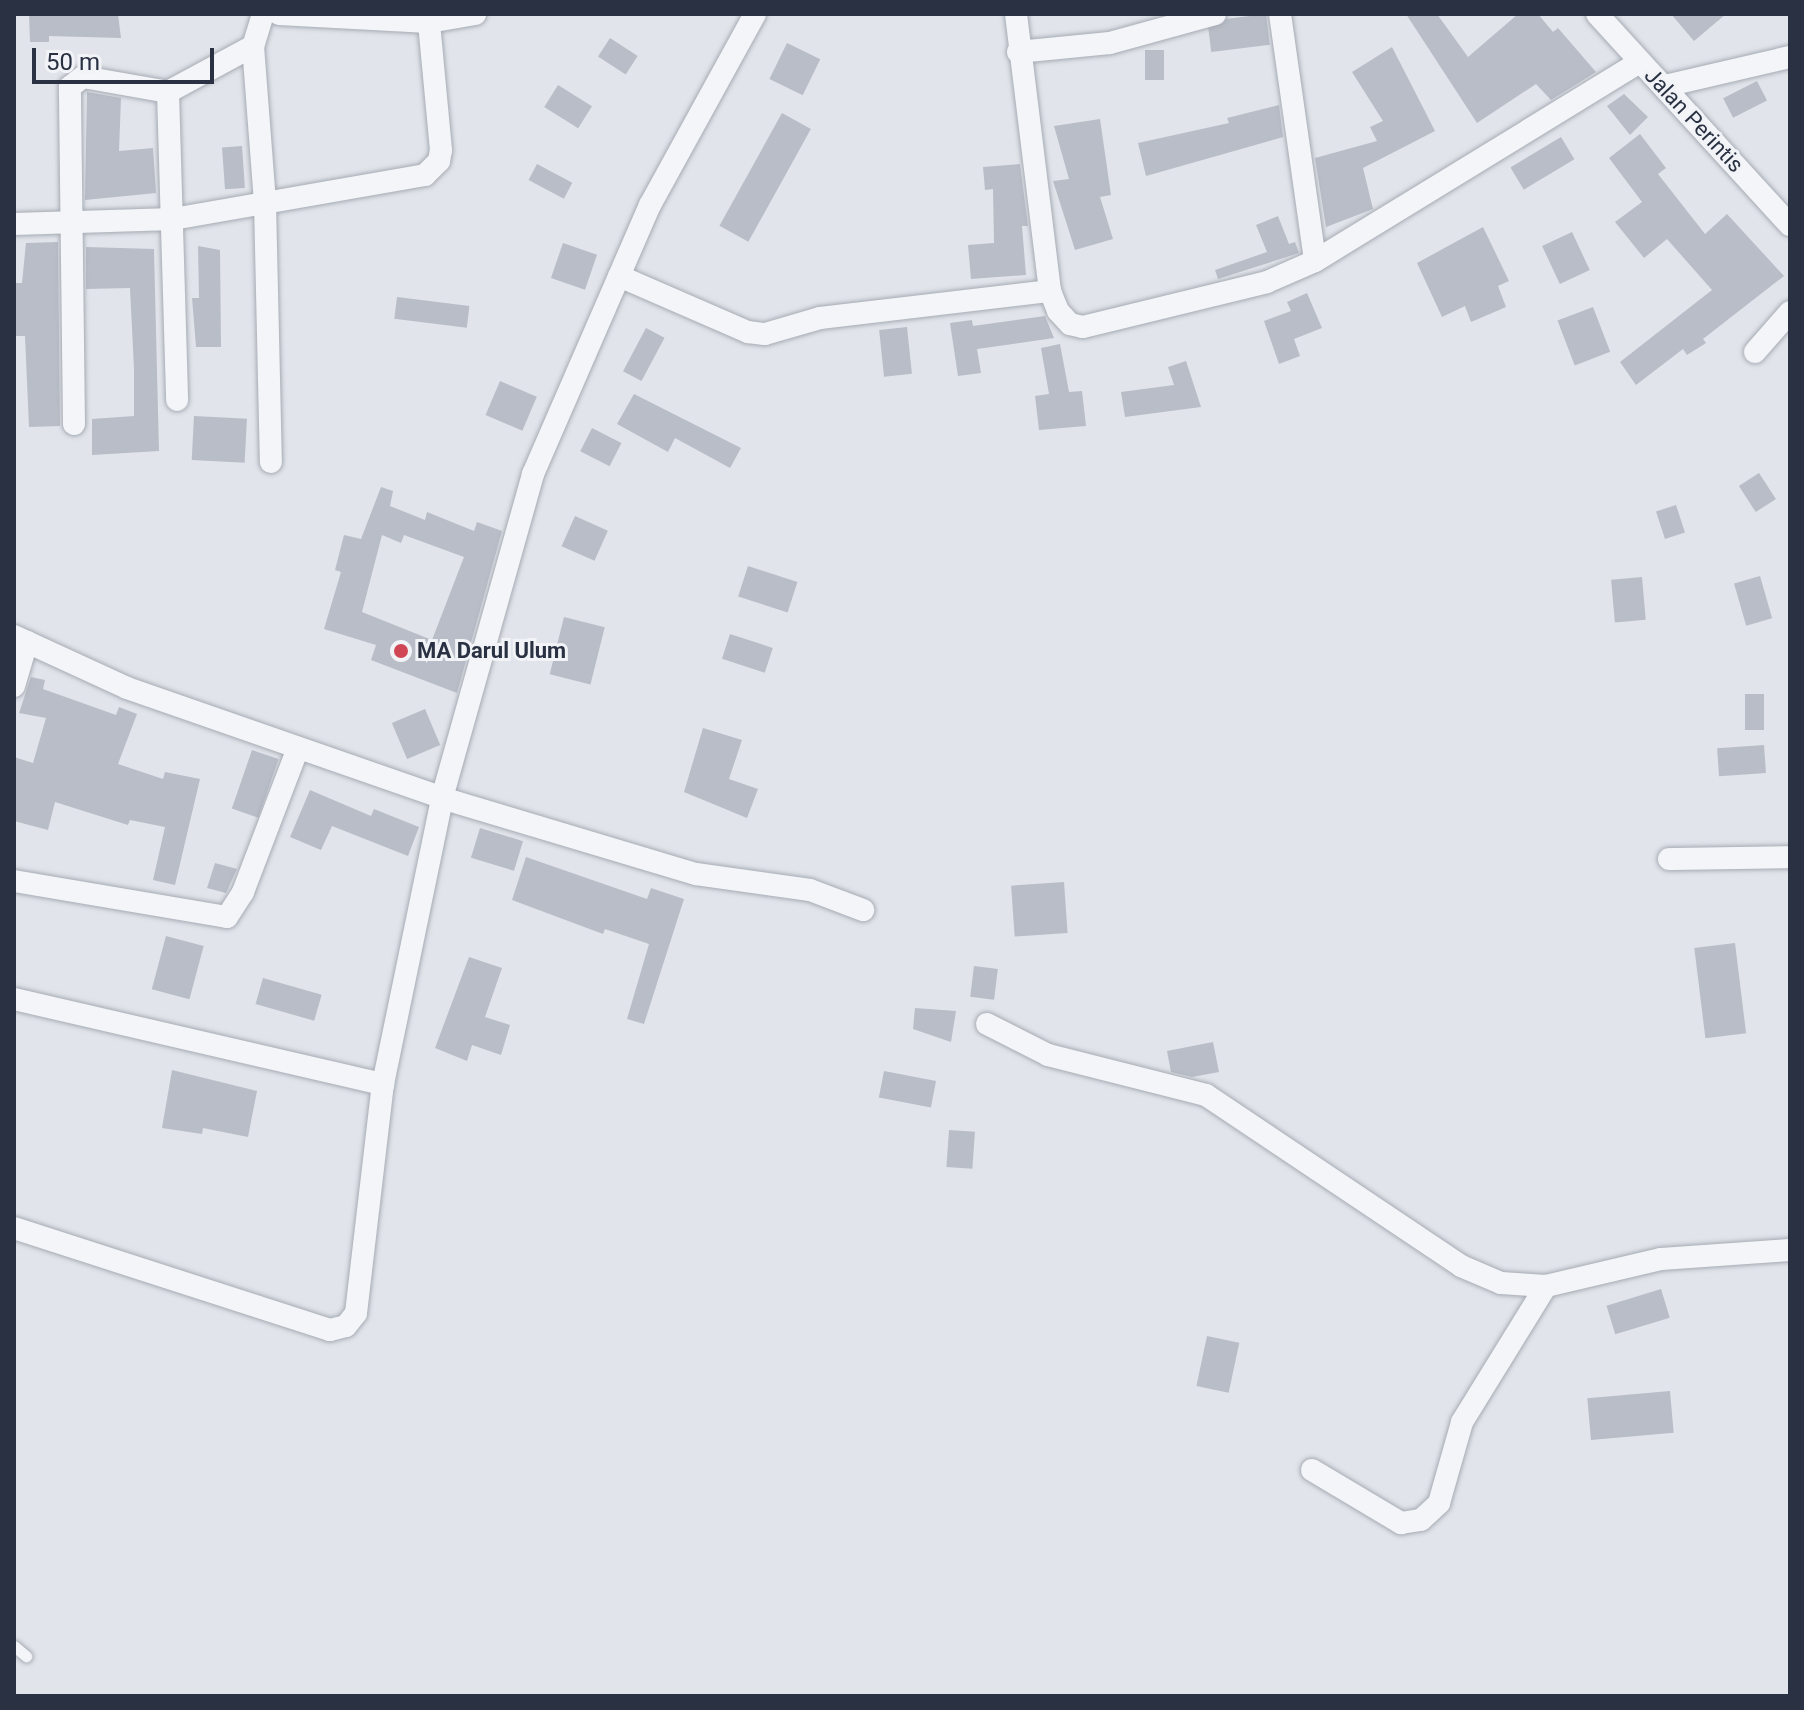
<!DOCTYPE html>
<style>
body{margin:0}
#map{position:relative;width:1804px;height:1710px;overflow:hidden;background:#e1e4ea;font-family:Roboto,sans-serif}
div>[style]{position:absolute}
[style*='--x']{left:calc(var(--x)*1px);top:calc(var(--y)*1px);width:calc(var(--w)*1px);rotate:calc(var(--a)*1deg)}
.building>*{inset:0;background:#b8bdc7;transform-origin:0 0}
.roads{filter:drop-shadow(0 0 2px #a6abb4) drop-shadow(0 0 2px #a6abb4)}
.service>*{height:11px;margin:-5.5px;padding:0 5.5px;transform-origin:5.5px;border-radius:5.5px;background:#f4f5f8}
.minor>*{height:22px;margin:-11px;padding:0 11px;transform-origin:11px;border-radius:11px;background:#f4f5f8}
.dots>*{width:22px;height:22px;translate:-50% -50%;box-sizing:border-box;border:4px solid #f1f3f7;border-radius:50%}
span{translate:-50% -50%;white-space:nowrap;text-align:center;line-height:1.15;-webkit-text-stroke:6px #f1f3f7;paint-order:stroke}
.street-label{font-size:22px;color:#293142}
.poi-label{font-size:22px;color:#293142;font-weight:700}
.left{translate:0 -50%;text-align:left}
.frame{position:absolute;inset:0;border:16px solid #293142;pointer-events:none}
.scale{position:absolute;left:32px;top:48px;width:182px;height:36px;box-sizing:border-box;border:4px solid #293142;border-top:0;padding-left:10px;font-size:24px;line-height:28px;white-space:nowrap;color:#293142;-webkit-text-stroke:6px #f1f3f7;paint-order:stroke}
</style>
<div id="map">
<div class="building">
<i style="clip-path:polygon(29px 14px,118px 14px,121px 38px,49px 36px,49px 42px,30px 42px)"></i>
<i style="left:1266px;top:14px;width:31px;height:59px;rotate:83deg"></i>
<i style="clip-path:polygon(1406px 14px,1437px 14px,1468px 57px,1518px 14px,1538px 14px,1553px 32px,1558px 28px,1596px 72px,1551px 100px,1536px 84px,1477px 123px)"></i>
<i style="clip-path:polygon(1671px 14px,1726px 14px,1694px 41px)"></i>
<i style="left:610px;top:38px;width:33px;height:22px;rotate:33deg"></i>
<i style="left:787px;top:43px;width:37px;height:40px;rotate:26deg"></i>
<i style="clip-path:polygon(1392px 47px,1435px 131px,1363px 168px,1373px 209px,1326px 227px,1315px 158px,1377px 141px,1370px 127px,1383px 121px,1352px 72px)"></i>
<i style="left:1145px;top:50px;width:19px;height:30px"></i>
<i style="left:1757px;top:81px;width:22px;height:38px;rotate:63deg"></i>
<i style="left:558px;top:85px;width:40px;height:26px;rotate:32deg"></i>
<i style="clip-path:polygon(87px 92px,121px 98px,119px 151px,153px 148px,156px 193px,85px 200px)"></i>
<i style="clip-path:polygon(1624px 94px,1648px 117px,1630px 135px,1607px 106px)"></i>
<i style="clip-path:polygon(1279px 105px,1283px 137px,1146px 176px,1138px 143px,1229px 123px,1227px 118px)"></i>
<i style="left:782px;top:113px;width:33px;height:129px;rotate:29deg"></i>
<i style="clip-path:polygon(1100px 119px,1111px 195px,1100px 197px,1113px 239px,1075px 250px,1053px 181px,1069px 179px,1054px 126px)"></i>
<i style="clip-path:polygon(1640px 134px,1666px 168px,1658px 174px,1705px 234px,1727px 214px,1784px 276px,1703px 339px,1706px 343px,1687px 355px,1683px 349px,1636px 385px,1620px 362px,1712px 290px,1667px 239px,1644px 258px,1615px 222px,1642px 202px,1609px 158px)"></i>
<i style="left:1561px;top:137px;width:26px;height:59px;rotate:59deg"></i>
<i style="left:242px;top:146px;width:42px;height:20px;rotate:86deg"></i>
<i style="left:537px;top:164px;width:40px;height:18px;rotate:28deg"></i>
<i style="clip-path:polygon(1020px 164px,1028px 226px,1022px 226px,1026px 275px,971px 279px,968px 245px,994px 243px,993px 189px,985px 190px,983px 167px)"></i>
<i style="clip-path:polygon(1278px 216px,1289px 244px,1295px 242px,1299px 253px,1218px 279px,1215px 270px,1267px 252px,1256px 225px)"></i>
<i style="clip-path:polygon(1483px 227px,1509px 281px,1498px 286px,1506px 307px,1471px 322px,1465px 306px,1442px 317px,1417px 263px)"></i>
<i style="left:1572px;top:232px;width:42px;height:33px;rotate:65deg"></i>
<i style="clip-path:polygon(58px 242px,60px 426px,29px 427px,25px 336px,14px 336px,14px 283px,22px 283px,26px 243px)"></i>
<i style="left:563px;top:243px;width:36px;height:37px;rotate:19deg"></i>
<i style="clip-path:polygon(198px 246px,220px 250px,221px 347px,196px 347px,192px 298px,199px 298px)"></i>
<i style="clip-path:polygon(86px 247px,154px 249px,159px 451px,92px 455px,92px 419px,134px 416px,134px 369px,130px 288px,86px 289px)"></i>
<i style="clip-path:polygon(1307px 293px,1322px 328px,1294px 339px,1300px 356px,1279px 364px,1264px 321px,1291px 311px,1287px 302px)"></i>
<i style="left:397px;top:297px;width:73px;height:22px;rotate:7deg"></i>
<i style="left:1593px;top:307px;width:48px;height:38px;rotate:69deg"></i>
<i style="clip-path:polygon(1045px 316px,1054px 338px,977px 349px,981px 373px,958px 376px,950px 323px,972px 320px,973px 326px)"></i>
<i style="left:907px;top:327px;width:47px;height:28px;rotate:84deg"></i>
<i style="left:646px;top:328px;width:21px;height:49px;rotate:28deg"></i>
<i style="clip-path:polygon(1060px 344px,1069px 392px,1082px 391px,1086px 426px,1039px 430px,1035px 396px,1049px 394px,1041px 348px)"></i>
<i style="clip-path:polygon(1186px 361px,1201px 407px,1125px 417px,1121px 392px,1174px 385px,1168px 367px)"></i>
<i style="left:500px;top:381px;width:40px;height:37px;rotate:23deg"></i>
<i style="clip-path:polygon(634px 394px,741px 448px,730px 468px,675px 438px,668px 452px,617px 424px)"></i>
<i style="left:194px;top:416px;width:53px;height:44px;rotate:3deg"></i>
<i style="left:592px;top:428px;width:33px;height:26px;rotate:27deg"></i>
<i style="left:1759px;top:473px;width:31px;height:24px;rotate:57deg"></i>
<i style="clip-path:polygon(evenodd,381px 487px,393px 491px,390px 506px,425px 520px,427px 512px,474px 531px,477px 522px,502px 531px,457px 693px,371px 660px,376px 645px,324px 629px,341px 572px,335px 570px,344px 535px,361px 539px,381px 487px,382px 535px,401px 543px,404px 535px,464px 557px,432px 640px,362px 612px,382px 535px)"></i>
<i style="left:1676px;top:505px;width:29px;height:21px;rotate:72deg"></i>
<i style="left:575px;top:516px;width:36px;height:33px;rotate:24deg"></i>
<i style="left:748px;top:566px;width:52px;height:32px;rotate:18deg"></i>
<i style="left:1760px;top:576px;width:44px;height:27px;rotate:74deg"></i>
<i style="left:1642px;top:577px;width:43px;height:31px;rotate:85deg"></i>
<i style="left:564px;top:617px;width:42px;height:59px;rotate:14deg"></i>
<i style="left:730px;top:634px;width:45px;height:26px;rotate:18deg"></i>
<i style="clip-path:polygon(31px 677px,45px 680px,43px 689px,116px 715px,119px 707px,137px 714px,118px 764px,163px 779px,165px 772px,200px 779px,175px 885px,153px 880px,165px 827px,130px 820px,128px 825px,55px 802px,48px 830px,14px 821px,14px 757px,33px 763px,46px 718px,19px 713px)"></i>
<i style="left:1745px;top:694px;width:19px;height:36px"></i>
<i style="left:425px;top:709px;width:39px;height:36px;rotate:67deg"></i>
<i style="clip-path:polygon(703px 728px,742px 740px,729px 779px,758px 789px,747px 818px,684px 792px)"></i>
<i style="left:1764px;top:745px;width:28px;height:47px;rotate:86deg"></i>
<i style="left:252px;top:750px;width:28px;height:62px;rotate:19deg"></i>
<i style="clip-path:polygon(310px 790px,371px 816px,374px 809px,419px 827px,408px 856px,332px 826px,321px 850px,290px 837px)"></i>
<i style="left:480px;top:828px;width:45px;height:31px;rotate:17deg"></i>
<i style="clip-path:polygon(526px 857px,647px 899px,651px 888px,684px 899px,644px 1024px,627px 1019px,649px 944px,605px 929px,603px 934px,512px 900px)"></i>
<i style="clip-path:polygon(215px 863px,237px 869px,226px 893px,207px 888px)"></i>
<i style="left:1064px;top:882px;width:51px;height:53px;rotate:86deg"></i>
<i style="left:166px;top:936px;width:39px;height:55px;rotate:15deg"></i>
<i style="left:1735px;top:943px;width:91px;height:41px;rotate:83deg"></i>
<i style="clip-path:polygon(469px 957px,502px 968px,485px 1017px,510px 1025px,501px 1055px,472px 1045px,467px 1061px,435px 1048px)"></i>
<i style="left:974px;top:966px;width:24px;height:31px;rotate:7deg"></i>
<i style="left:263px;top:978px;width:61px;height:27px;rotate:16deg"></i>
<i style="clip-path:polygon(915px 1008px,956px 1011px,951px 1042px,913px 1029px)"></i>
<i style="clip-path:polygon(1213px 1042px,1219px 1072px,1192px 1077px,1171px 1072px,1167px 1051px)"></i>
<i style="clip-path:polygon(172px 1070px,257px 1091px,248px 1137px,203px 1128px,202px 1134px,162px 1128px)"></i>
<i style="left:884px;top:1071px;width:53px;height:27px;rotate:11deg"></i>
<i style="left:949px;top:1130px;width:26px;height:37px;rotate:4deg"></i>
<i style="left:1661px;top:1289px;width:30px;height:57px;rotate:73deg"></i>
<i style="left:1207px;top:1336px;width:33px;height:51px;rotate:12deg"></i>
<i style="left:1670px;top:1391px;width:42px;height:83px;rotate:85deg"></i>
</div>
<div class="roads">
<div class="service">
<i style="--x:14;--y:1646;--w:16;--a:40"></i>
</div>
<div class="minor">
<i style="--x:263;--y:14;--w:34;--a:107"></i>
<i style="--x:253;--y:46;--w:157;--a:85.6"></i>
<i style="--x:265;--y:203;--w:259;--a:88.7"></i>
<i style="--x:279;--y:14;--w:150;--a:3.1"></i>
<i style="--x:429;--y:22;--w:47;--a:-9.9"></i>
<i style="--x:1016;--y:14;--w:279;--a:83"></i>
<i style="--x:1050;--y:291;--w:22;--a:68"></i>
<i style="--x:1058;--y:311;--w:18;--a:47"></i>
<i style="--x:1070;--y:324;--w:13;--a:13"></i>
<i style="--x:1083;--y:327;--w:189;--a:-13.7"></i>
<i style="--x:1267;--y:282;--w:52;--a:-23.6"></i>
<i style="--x:1315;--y:261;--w:381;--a:-31.5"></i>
<i style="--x:1280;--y:14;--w:249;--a:81.9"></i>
<i style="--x:1597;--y:14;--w:286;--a:47.6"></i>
<i style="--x:1018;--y:52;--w:92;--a:-5.6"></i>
<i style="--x:1110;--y:43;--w:109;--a:-15.4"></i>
<i style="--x:1665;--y:86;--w:128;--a:-13.1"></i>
<i style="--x:168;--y:92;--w:308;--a:88.3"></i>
<i style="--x:14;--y:224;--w:159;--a:-1.8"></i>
<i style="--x:173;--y:219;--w:256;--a:-9.9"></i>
<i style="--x:425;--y:175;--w:20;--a:-45"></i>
<i style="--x:439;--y:161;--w:11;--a:-80"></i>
<i style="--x:441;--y:150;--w:129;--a:-95.4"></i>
<i style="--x:619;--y:276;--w:141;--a:23.5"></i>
<i style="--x:748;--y:332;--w:17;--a:7"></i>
<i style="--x:765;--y:334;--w:57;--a:-16.2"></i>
<i style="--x:820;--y:318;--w:232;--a:-6.7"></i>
<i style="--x:1755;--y:352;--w:53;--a:-48.8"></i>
<i style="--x:74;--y:424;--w:337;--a:-90.7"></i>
<i style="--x:70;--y:87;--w:16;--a:-38"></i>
<i style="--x:83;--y:77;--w:86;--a:10"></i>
<i style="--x:168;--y:92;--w:97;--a:-28.4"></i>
<i style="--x:14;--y:636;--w:124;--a:24.7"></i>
<i style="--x:127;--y:688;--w:334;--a:19.2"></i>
<i style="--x:442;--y:798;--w:265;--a:16.7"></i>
<i style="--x:696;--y:874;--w:115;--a:8"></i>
<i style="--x:810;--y:890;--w:57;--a:20.7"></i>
<i style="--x:14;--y:686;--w:46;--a:-73.5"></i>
<i style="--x:1669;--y:859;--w:121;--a:-0.9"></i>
<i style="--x:14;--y:881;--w:216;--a:9.6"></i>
<i style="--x:227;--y:917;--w:30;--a:-57"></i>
<i style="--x:243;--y:892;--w:154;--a:-69.1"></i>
<i style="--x:14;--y:999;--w:379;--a:13"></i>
<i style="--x:987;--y:1024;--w:68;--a:26.9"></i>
<i style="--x:1048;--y:1055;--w:163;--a:14.2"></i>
<i style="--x:1206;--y:1095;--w:307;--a:33.8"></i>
<i style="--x:1461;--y:1266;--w:43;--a:23"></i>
<i style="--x:1501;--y:1283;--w:45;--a:3.8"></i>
<i style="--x:1546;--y:1286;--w:118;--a:-13.2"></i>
<i style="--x:1661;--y:1259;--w:129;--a:-4"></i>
<i style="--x:14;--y:1228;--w:332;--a:17.9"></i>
<i style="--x:330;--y:1330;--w:16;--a:-14"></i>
<i style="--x:346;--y:1326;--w:16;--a:-52"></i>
<i style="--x:356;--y:1313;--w:231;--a:-83.3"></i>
<i style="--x:383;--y:1084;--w:292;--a:-78.3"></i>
<i style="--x:442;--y:798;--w:337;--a:-74.3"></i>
<i style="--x:533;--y:474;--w:293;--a:-66.5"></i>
<i style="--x:650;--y:205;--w:218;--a:-61.2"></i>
<i style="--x:1312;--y:1470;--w:104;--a:30.8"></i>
<i style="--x:1401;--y:1523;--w:20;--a:-9"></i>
<i style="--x:1421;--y:1520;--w:25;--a:-43"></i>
<i style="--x:1439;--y:1503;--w:84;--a:-74.1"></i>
<i style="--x:1462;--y:1422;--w:160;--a:-58.3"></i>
</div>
</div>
<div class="dots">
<i style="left:401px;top:651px;background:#d04654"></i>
</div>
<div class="street-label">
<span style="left:1694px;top:120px;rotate:47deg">Jalan Perintis</span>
</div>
<div class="poi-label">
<span class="left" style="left:417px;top:651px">MA Darul Ulum</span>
</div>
<div class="frame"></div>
<div class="scale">50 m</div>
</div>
